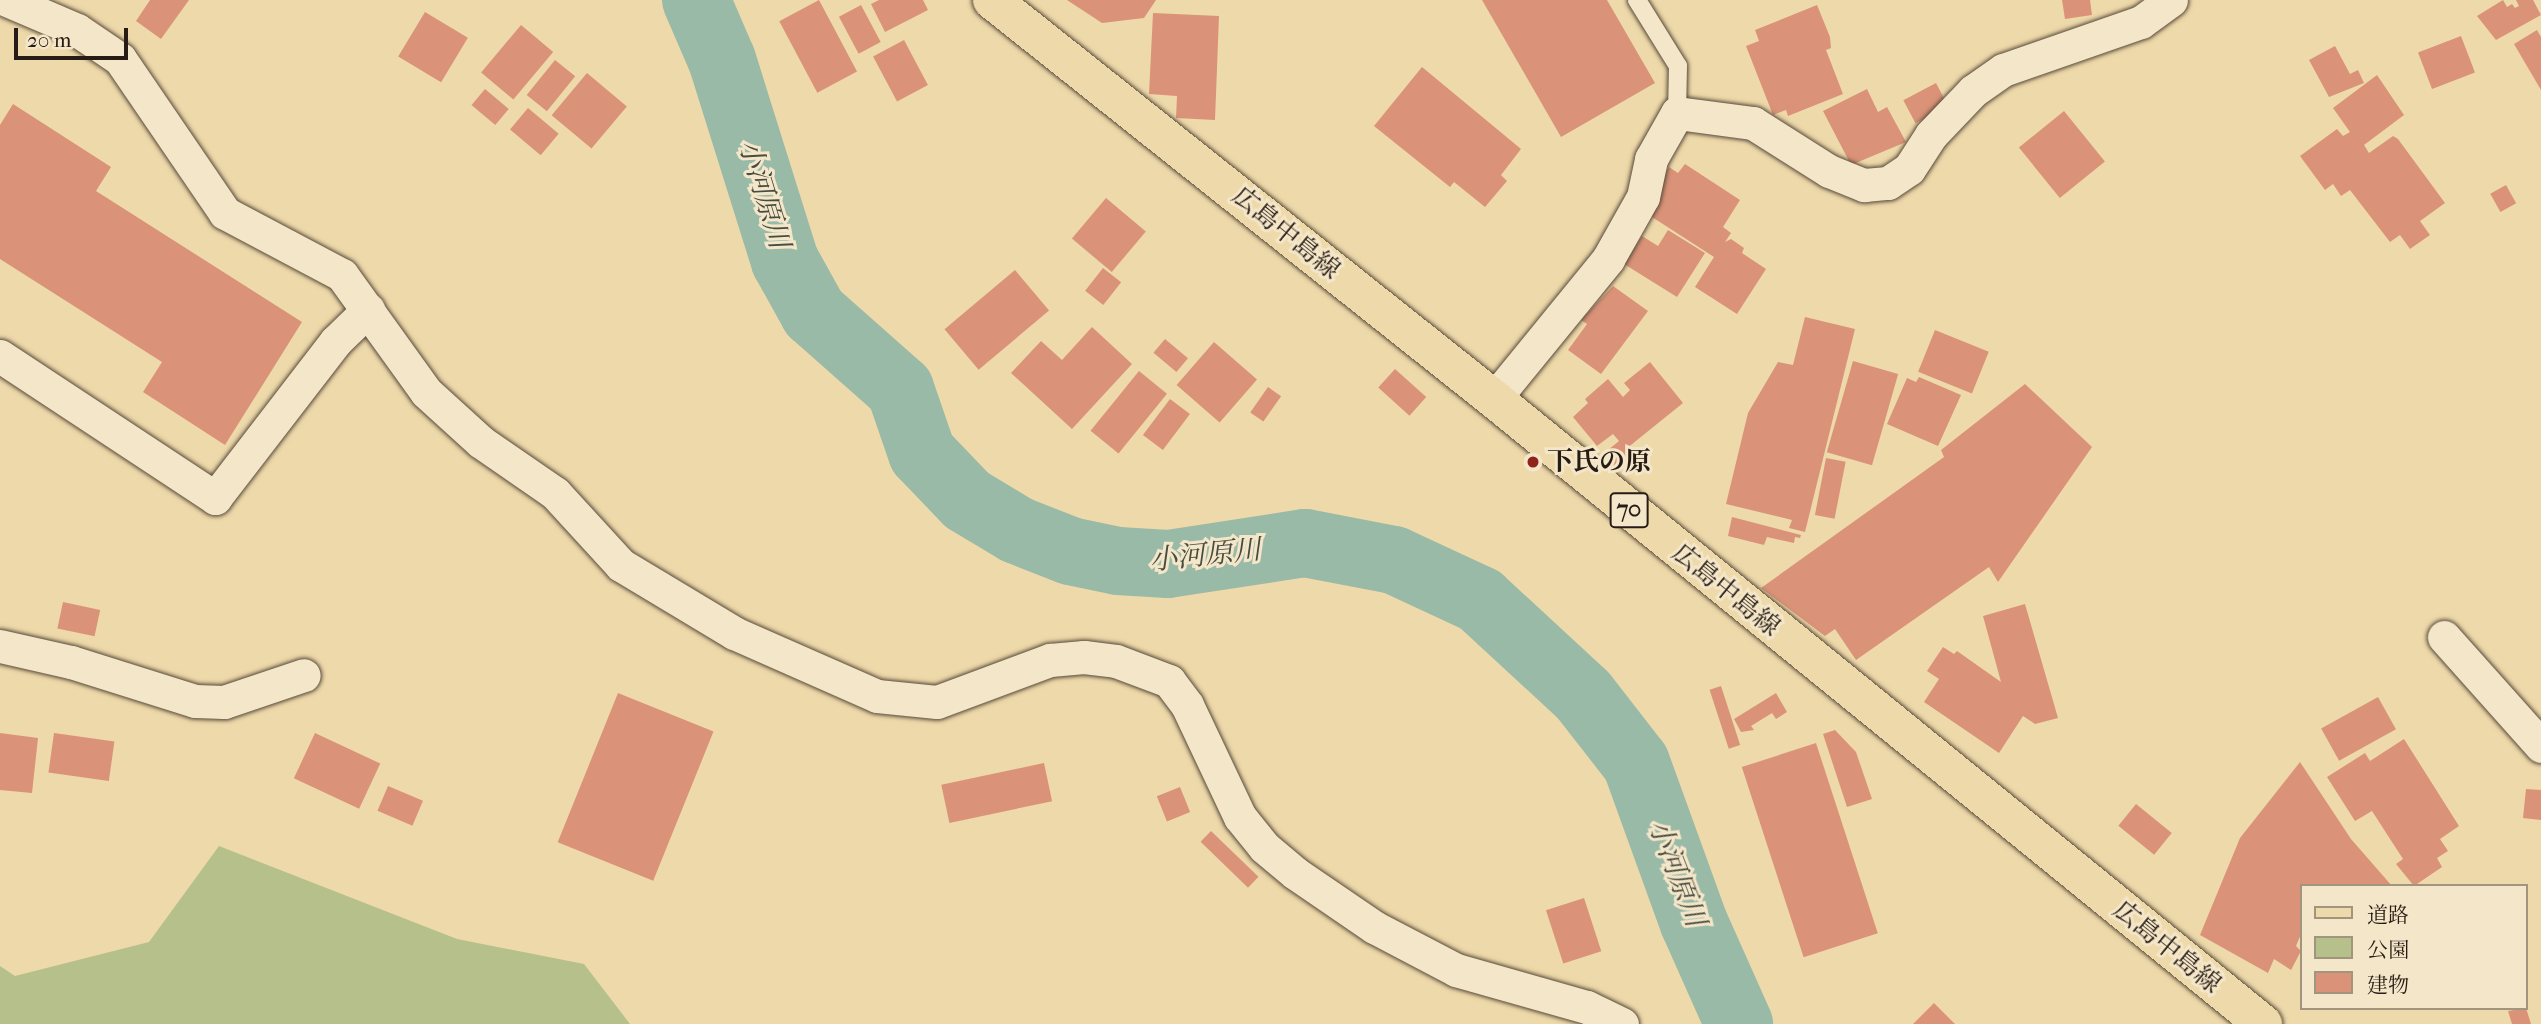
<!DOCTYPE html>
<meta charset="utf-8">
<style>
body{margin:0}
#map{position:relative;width:2541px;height:1024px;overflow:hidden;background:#eed9aa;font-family:"IM FELL French Canon","Noto Serif JP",serif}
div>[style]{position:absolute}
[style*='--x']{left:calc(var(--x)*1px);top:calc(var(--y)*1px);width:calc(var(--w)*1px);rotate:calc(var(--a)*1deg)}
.green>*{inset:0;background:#b6c08a}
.river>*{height:68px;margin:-34px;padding:0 34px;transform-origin:34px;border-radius:34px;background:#99baa7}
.building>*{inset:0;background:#da9378;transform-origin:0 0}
.roads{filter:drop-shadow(0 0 2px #584a3a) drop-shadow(0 0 2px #584a3a)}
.lane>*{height:18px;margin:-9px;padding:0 9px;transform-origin:9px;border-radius:9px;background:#f4e6c8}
.street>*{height:33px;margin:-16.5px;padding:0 16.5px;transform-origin:16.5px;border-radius:16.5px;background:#f4e6c8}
.primary>*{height:38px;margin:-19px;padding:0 19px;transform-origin:19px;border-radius:19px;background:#eed9aa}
.dots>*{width:19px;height:19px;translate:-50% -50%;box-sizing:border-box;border:4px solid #f4e6c8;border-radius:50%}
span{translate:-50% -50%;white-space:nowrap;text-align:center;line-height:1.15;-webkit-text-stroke:6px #f4e6c8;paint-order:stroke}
.shield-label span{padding:2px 5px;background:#f4e6c8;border:2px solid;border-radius:5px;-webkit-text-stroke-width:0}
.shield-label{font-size:24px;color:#261b15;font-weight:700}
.street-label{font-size:26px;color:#261b15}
.poi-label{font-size:26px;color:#261b15;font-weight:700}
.left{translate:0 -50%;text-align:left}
.water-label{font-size:28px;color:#484b41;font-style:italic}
.legend{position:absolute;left:2300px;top:884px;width:228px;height:126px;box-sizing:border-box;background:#f4e6c8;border:2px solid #a29580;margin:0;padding:9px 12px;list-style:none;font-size:21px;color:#261b15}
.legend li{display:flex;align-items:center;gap:14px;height:35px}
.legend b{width:35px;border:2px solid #a29580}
.scale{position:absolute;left:14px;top:28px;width:114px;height:32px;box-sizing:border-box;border:4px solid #261b15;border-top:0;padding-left:9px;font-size:21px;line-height:24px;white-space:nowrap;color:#261b15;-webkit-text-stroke:5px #f4e6c8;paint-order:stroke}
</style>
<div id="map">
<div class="green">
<i style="clip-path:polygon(219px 846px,457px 939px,584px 964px,630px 1024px,0 1024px,0 966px,15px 976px,149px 942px)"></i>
</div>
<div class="river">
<i style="--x:696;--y:0;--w:65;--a:66.6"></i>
<i style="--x:722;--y:60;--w:211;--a:72.6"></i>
<i style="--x:785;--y:261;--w:60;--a:60.9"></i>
<i style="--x:814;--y:313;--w:115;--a:41.5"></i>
<i style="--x:900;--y:389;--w:68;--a:71"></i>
<i style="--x:922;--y:453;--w:65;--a:46.2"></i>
<i style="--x:967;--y:500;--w:58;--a:31"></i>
<i style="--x:1017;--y:530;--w:57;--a:21.6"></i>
<i style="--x:1070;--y:551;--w:49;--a:11.8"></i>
<i style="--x:1118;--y:561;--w:50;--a:3.4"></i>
<i style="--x:1168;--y:564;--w:139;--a:-8.7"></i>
<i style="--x:1305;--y:543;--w:91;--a:10.8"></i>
<i style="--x:1394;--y:560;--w:95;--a:24.9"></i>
<i style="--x:1480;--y:600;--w:140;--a:42.7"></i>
<i style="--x:1583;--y:695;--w:86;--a:52.1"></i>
<i style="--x:1636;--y:763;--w:170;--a:70.1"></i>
<i style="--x:1694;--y:923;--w:111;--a:66"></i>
</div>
<div class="building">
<i style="clip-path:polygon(150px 0,189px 0,161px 39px,136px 21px)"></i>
<i style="left:819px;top:0;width:81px;height:45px;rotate:62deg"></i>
<i style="clip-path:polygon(879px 0,923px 0,928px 10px,885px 32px,871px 4px)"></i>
<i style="clip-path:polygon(1067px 0,1156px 0,1144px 18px,1102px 23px)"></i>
<i style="clip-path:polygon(1482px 0,1607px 0,1655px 83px,1561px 137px)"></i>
<i style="clip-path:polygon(2062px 0,2090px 0,2092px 15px,2065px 19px)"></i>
<i style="clip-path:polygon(2503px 0,2507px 7px,2512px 4px,2515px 8px,2519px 6px,2516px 0,2533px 0,2541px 15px,2496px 40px,2477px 16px)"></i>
<i style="left:861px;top:5px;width:42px;height:25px;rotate:62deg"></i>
<i style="clip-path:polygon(1817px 5px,1830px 37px,1831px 48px,1826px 50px,1843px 94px,1788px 116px,1786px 110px,1773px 115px,1746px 46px,1759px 41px,1755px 30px)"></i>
<i style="left:425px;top:12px;width:50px;height:52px;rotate:31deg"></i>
<i style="clip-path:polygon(1153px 13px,1219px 16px,1215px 120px,1176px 118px,1177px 96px,1149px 94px)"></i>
<i style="left:521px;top:25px;width:42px;height:62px;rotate:40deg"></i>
<i style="clip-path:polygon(2537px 30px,2541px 37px,2541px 90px,2514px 44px)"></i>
<i style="left:2461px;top:36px;width:39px;height:46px;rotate:69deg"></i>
<i style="left:904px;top:40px;width:51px;height:35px;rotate:62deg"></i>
<i style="clip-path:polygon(2335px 46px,2350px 74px,2358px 70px,2364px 83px,2329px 97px,2309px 60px)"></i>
<i style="left:555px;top:60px;width:26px;height:45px;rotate:39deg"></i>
<i style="clip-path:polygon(1422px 67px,1521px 149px,1501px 175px,1507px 181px,1485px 207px,1454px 182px,1450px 187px,1374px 126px)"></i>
<i style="left:587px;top:73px;width:52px;height:55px;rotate:40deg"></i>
<i style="clip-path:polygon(2377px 75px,2404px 115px,2364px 145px,2369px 153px,2393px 136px,2398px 139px,2445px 203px,2420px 221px,2430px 235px,2410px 249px,2400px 235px,2390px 242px,2350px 190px,2341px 196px,2333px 184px,2325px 190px,2300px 156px,2337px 129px,2343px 136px,2350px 132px,2333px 108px)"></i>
<i style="left:1936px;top:83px;width:26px;height:37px;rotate:62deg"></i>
<i style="left:485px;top:89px;width:31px;height:21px;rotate:40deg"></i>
<i style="clip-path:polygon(1867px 89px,1878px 112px,1887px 107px,1906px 142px,1851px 165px,1823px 111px)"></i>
<i style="clip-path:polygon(13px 104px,111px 167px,96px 191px,302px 322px,225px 445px,143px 392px,162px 362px,0 259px,0 125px)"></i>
<i style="left:528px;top:108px;width:40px;height:28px;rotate:40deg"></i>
<i style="left:2064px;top:111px;width:65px;height:58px;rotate:51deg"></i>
<i style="clip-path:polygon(1685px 164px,1740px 200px,1723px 227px,1731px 233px,1725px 242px,1731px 239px,1744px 248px,1742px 253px,1766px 269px,1737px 314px,1695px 287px,1714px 257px,1652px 217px,1650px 196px,1669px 167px,1678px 173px)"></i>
<i style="left:2506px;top:185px;width:21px;height:18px;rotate:61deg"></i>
<i style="left:1106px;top:198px;width:52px;height:53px;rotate:40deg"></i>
<i style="clip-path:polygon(1668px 230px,1705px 253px,1677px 297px,1624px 264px,1642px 236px,1658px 246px)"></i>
<i style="left:1103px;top:268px;width:23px;height:29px;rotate:38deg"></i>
<i style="left:1015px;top:270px;width:53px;height:92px;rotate:50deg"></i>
<i style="clip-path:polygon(1613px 286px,1648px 311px,1601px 374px,1568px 350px,1587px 324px,1581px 320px)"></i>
<i style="clip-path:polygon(1805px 317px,1855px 329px,1805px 532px,1789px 528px,1792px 520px,1726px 504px,1748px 413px,1778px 362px,1793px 365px)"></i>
<i style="clip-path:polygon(1092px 327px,1132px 364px,1072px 429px,1011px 373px,1041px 341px,1062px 360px)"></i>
<i style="left:1935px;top:330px;width:58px;height:45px;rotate:22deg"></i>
<i style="left:1165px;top:339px;width:30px;height:18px;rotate:40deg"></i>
<i style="left:1214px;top:342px;width:57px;height:57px;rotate:41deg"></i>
<i style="left:1853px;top:361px;width:47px;height:95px;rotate:16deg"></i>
<i style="clip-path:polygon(1650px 362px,1683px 403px,1626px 449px,1630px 454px,1613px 468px,1602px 455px,1619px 441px,1613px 434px,1597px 446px,1573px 417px,1588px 403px,1585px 399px,1608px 379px,1623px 397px,1630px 390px,1624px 383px)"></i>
<i style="left:1395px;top:369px;width:42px;height:25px;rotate:42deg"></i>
<i style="left:1139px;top:371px;width:36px;height:77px;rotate:39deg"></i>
<i style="clip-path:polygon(1919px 377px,1961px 395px,1938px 446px,1887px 424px,1907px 378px,1916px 382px)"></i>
<i style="clip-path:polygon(2025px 384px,2092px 447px,1998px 582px,1989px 567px,1856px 660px,1835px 629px,1825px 636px,1761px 588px,1944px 457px,1941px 450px)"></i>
<i style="left:1268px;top:387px;width:16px;height:31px;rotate:35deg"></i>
<i style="left:1170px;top:399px;width:25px;height:45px;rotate:37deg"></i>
<i style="left:1826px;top:458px;width:20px;height:58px;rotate:11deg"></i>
<i style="clip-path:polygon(1732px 517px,1801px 535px,1800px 538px,1795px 537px,1794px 543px,1767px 537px,1764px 545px,1728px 536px)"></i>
<i style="left:63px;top:602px;width:38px;height:27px;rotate:12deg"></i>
<i style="clip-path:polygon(2025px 604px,2058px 718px,2035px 724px,2023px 716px,1999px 753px,1924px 702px,1939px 679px,1927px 671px,1943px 647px,1954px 654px,1957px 651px,2001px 682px,1983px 616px)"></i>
<i style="left:1721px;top:686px;width:62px;height:12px;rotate:72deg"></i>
<i style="left:618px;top:693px;width:103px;height:161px;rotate:22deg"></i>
<i style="clip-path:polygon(1776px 693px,1787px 712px,1776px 719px,1772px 713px,1751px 726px,1754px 730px,1741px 732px,1734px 719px)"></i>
<i style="left:2378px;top:697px;width:37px;height:65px;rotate:61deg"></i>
<i style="clip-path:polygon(1835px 730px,1856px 752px,1872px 799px,1847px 807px,1823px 734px)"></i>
<i style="clip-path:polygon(0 733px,38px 738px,32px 793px,0 790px)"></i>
<i style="left:54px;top:733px;width:61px;height:40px;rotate:8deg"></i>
<i style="left:315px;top:733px;width:72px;height:50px;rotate:25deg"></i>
<i style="clip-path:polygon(2404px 739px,2459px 826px,2440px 839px,2448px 851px,2437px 858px,2442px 867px,2414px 886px,2396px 864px,2403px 859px,2372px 811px,2355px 821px,2327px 777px,2365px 753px,2370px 761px)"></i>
<i style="left:1816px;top:743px;width:200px;height:78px;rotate:72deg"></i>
<i style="clip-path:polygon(2300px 762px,2351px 839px,2392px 886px,2301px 886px,2301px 934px,2296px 946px,2301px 951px,2291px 970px,2274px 959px,2268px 973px,2200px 935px,2240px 838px)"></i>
<i style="left:1044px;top:763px;width:39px;height:105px;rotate:78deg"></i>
<i style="left:388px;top:786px;width:38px;height:27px;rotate:23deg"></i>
<i style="left:1180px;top:787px;width:27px;height:25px;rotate:68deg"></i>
<i style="clip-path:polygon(2526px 789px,2541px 790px,2541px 820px,2523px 818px)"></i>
<i style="left:2136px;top:804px;width:46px;height:28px;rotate:39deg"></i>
<i style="left:1211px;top:831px;width:66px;height:15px;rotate:44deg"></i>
<i style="left:1584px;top:898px;width:56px;height:40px;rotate:72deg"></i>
<i style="clip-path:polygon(1934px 1003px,1955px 1024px,1913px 1024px)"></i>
<i style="clip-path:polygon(2526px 1008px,2531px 1024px,2512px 1024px,2508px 1011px)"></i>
</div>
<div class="roads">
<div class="lane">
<i style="--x:1637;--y:0;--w:78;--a:58.2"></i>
<i style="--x:1678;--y:66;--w:47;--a:91.2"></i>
</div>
<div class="street">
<i style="--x:7;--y:0;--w:76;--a:23.2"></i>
<i style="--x:77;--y:30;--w:52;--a:34"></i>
<i style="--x:120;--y:59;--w:186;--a:55.7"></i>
<i style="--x:225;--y:213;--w:132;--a:27.9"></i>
<i style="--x:342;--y:275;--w:144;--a:54.3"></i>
<i style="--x:426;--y:392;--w:74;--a:42.3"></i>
<i style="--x:481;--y:442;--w:90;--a:34.6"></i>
<i style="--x:555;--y:493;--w:98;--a:47.5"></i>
<i style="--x:621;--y:565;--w:132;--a:31"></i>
<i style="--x:734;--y:633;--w:156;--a:23.8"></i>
<i style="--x:877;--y:696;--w:60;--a:5.7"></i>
<i style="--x:937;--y:702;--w:121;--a:-20.4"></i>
<i style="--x:1050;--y:660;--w:34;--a:-5"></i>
<i style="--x:1084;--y:657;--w:32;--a:7"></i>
<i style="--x:1116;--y:661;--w:57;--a:20.7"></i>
<i style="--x:1169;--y:681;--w:30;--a:53"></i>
<i style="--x:1187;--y:705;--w:124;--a:64.7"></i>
<i style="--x:1240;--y:817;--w:38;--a:51"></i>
<i style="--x:1264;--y:847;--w:40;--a:40"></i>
<i style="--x:1295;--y:873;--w:96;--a:34.4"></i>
<i style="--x:1374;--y:927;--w:93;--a:27.7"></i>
<i style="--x:1456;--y:970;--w:136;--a:15.8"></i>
<i style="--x:1587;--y:1007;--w:39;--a:26"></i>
<i style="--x:0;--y:356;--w:258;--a:33.4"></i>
<i style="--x:215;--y:498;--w:198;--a:-52.4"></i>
<i style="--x:336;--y:341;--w:45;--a:-44.1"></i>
<i style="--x:1494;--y:399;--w:181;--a:-50.8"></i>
<i style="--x:1608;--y:259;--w:71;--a:-60.6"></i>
<i style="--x:1643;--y:197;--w:39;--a:-78"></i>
<i style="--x:1651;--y:159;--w:53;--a:-60.5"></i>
<i style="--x:1677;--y:113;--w:77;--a:7.5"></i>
<i style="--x:1753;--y:123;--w:90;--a:32.3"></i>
<i style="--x:1829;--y:171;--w:38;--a:22"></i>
<i style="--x:1864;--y:185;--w:24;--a:-5"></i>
<i style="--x:1888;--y:183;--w:25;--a:-34"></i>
<i style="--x:1909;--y:169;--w:40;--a:-57.1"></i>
<i style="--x:1931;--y:135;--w:61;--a:-46.3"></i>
<i style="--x:1973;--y:91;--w:37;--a:-35"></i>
<i style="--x:2003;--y:70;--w:146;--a:-19.2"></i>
<i style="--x:2141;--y:22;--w:37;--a:-36"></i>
<i style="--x:2444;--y:637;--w:146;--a:48.3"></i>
<i style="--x:0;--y:646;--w:73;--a:12.7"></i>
<i style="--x:71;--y:662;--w:130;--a:17.5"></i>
<i style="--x:195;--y:701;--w:29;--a:2"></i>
<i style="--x:224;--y:702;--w:84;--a:-18.6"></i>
</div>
<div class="primary">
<i style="--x:992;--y:0;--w:641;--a:38.48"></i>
<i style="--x:1494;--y:399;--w:991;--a:39.1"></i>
</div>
</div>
<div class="dots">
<i style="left:1533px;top:462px;background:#8f2418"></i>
</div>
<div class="shield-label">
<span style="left:1629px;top:510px">70</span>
</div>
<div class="street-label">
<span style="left:1286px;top:233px;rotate:39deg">広島中島線</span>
<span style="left:1726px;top:590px;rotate:39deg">広島中島線</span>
<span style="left:2167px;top:947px;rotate:39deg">広島中島線</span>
</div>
<div class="poi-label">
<span class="left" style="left:1547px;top:462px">下氏の原</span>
</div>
<div class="water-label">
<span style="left:764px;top:194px;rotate:73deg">小河原川</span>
<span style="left:1205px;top:555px;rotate:-6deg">小河原川</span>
<span style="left:1677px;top:873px;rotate:69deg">小河原川</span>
</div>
<ul class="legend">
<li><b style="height:9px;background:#eed9aa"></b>道路</li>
<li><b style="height:19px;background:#b6c08a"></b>公園</li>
<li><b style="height:19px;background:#da9378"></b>建物</li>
</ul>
<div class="scale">20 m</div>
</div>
